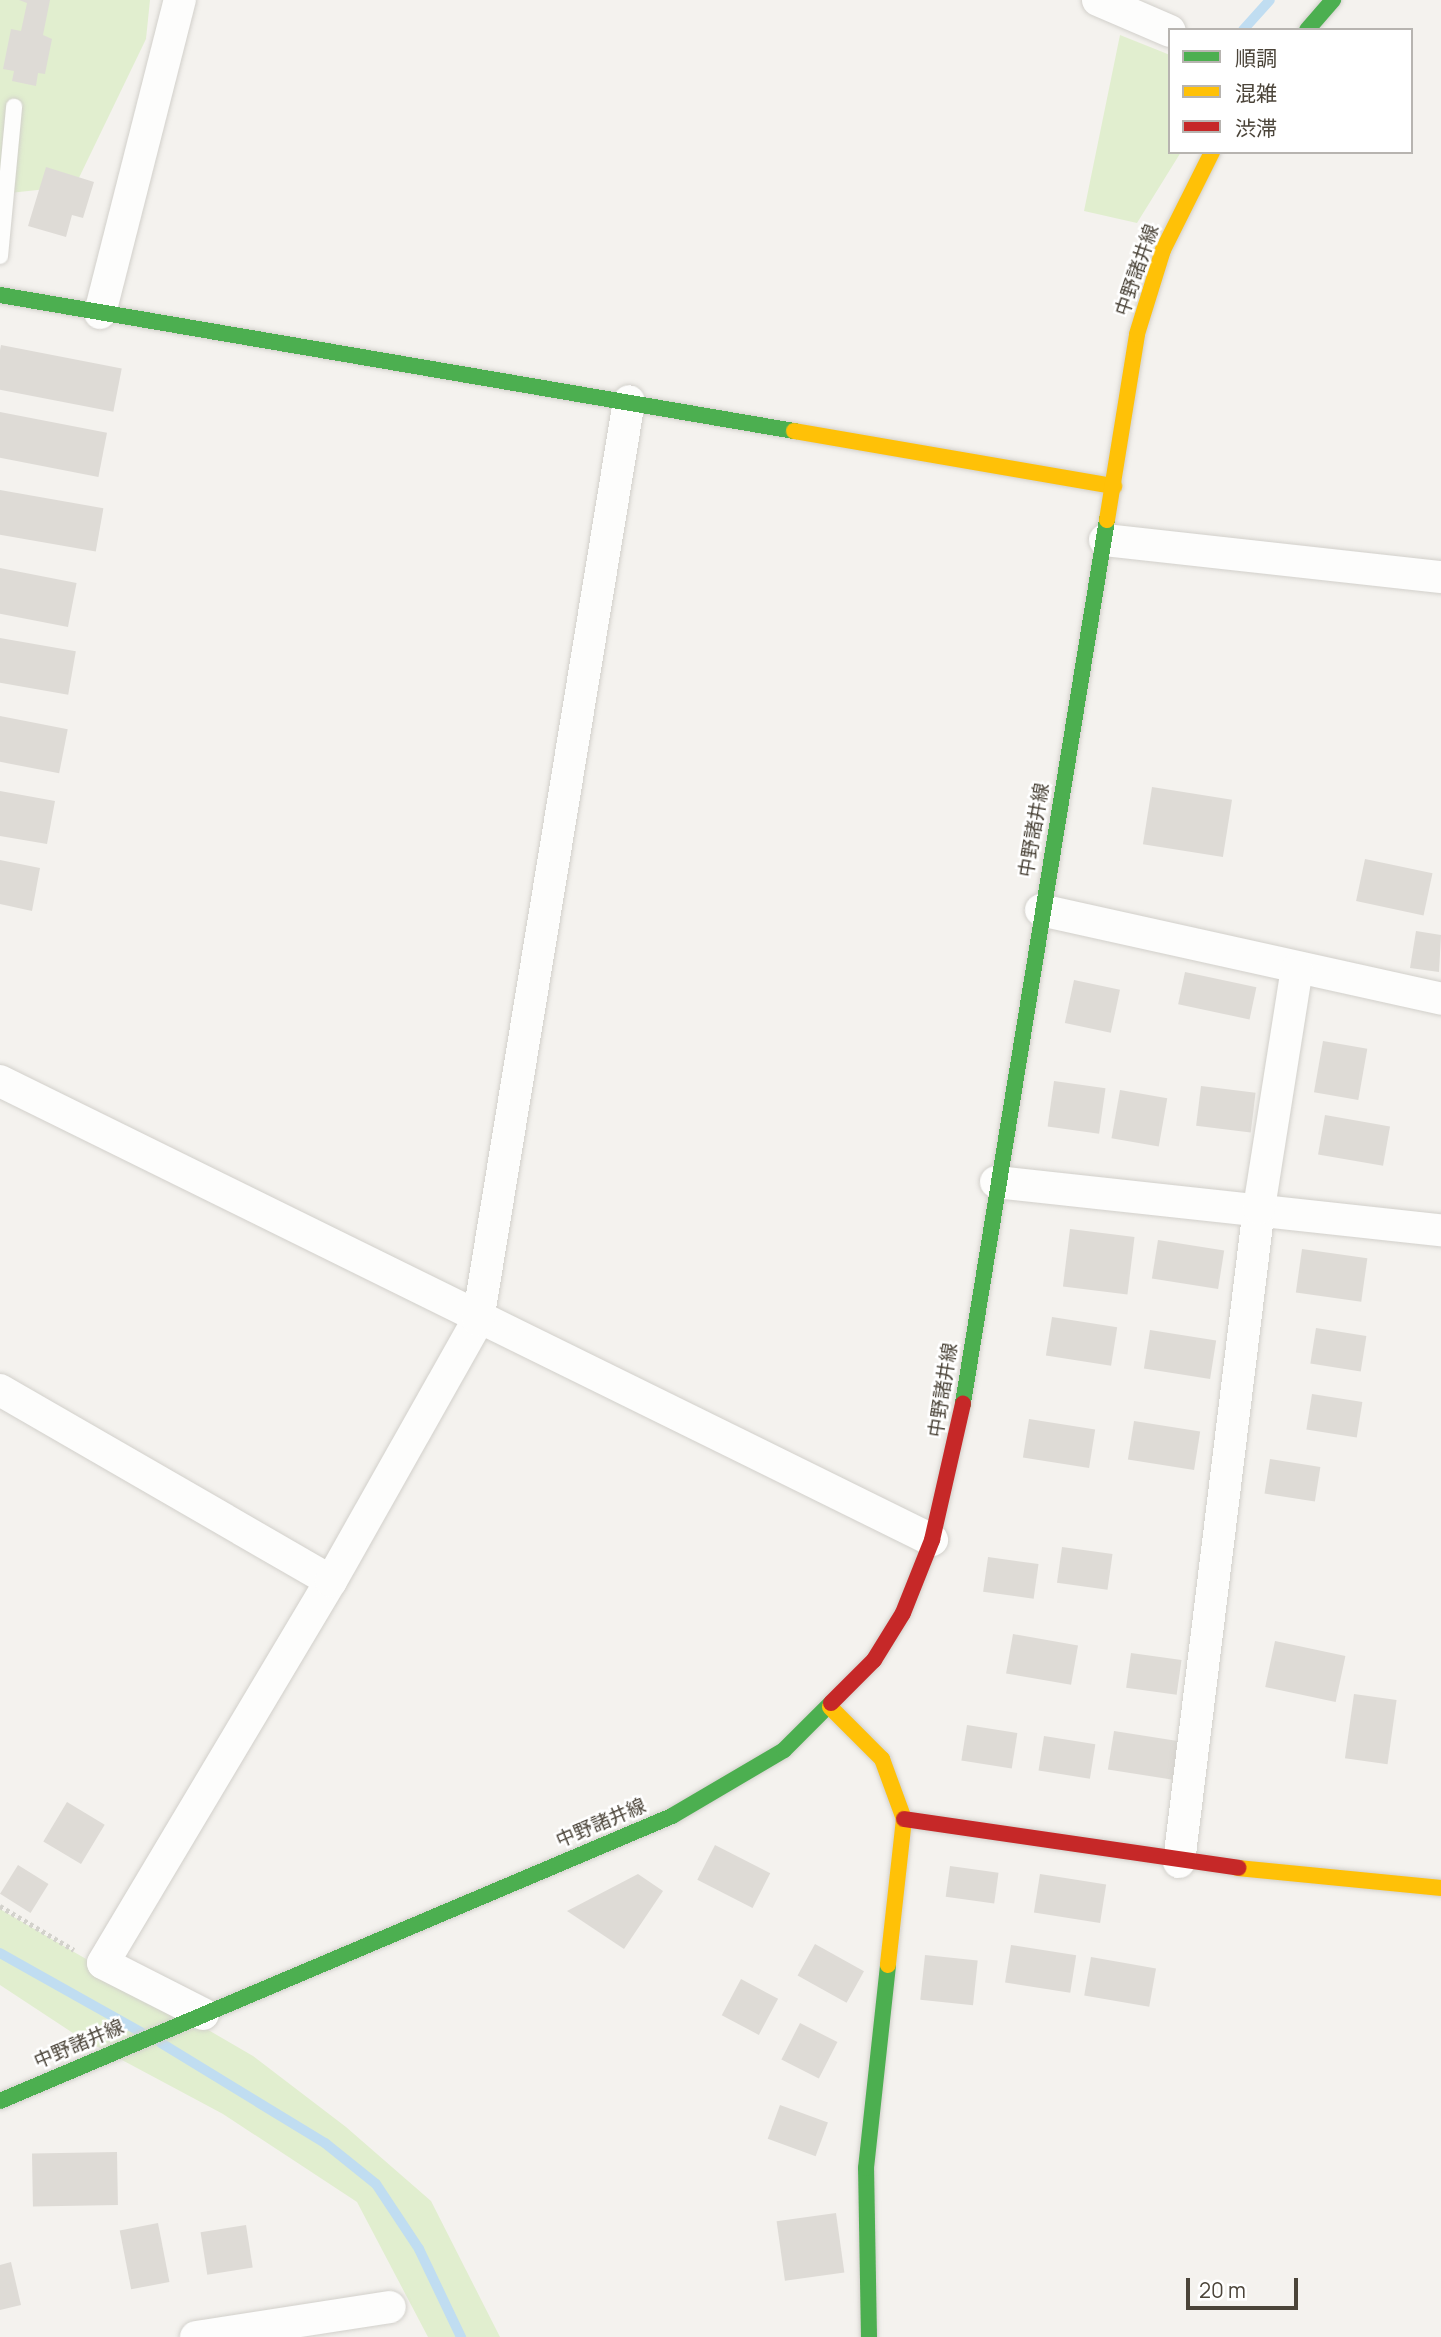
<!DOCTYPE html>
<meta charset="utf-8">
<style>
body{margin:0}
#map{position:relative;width:1441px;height:2337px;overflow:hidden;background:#f4f2ee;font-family:Manrope,"Noto Sans JP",sans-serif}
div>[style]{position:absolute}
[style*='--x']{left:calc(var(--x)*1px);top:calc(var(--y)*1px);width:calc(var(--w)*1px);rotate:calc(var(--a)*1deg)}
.green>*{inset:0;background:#e1eecf}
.stream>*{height:10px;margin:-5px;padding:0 5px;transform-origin:5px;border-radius:5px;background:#c0ddf1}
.building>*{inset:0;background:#dedbd6;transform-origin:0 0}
.path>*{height:4.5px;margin-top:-2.25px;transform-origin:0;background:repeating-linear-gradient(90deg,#d3d2cc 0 3.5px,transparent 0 7px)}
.roads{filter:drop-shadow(0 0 2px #d2d0cb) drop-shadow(0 0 2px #d2d0cb)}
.lane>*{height:16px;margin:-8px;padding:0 8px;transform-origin:8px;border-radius:8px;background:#fdfdfc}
.street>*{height:32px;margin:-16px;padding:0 16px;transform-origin:16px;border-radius:16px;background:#fdfdfc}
.fast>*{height:16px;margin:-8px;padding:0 8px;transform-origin:8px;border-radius:8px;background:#4caf50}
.slow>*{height:16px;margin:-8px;padding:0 8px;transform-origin:8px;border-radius:8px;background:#ffc107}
.jam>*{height:16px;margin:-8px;padding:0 8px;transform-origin:8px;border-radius:8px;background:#c62828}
span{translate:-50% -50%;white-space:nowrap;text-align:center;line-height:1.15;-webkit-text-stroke:5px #fff;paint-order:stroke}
.street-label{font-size:19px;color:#4b4439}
.legend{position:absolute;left:1168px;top:28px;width:245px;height:126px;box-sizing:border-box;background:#fff;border:2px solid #b7b4b0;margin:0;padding:9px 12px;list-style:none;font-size:21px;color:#4b4439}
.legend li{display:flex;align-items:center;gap:14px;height:35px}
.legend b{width:35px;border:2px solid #b7b4b0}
.scale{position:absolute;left:1186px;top:2278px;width:112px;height:32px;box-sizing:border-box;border:4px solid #4b4439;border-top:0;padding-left:9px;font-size:21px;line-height:24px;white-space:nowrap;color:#4b4439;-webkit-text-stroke:5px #fff;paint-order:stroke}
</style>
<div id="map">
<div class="green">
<i style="clip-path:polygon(0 0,150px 0,146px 39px,75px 186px,0 194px)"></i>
<i style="clip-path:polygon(1120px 35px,1170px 55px,1170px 152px,1181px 152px,1137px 223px,1084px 211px)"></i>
<i style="clip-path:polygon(0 1909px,253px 2056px,346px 2127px,431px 2201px,500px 2337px,428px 2337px,357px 2202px,223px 2114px,79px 2037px,0 1985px)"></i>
</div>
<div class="stream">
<i style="--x:1243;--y:30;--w:40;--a:-48"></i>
<i style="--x:0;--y:1953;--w:162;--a:29.3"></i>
<i style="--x:161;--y:2043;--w:192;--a:31.4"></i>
<i style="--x:325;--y:2143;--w:65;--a:38.8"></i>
<i style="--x:376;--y:2184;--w:78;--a:56.5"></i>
<i style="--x:419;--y:2249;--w:98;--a:64.5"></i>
</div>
<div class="building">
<i style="clip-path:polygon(19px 0,50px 0,43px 35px,52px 39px,45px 74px,38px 73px,36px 86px,12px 81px,14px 71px,3px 69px,11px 29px,21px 31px,27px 3px)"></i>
<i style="clip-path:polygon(46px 167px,94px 182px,83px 218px,72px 215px,66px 237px,28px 226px)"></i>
<i style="left:1px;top:345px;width:123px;height:44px;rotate:11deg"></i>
<i style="left:0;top:412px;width:109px;height:45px;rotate:11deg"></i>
<i style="left:0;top:490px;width:105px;height:44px;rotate:10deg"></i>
<i style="left:0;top:568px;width:78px;height:45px;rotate:11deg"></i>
<i style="left:0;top:638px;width:77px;height:44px;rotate:10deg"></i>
<i style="left:0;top:716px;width:69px;height:45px;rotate:11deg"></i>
<i style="left:1152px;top:787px;width:81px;height:58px;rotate:9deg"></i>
<i style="clip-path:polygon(0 791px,55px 801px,47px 844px,0 836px)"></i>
<i style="left:1365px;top:859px;width:69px;height:43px;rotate:12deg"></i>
<i style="clip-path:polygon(0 860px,40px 868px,32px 911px,0 904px)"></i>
<i style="clip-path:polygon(1416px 931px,1441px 935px,1439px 972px,1410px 968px)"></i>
<i style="left:1185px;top:972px;width:73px;height:33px;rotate:12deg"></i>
<i style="left:1074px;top:980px;width:47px;height:44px;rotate:12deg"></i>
<i style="left:1323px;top:1041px;width:45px;height:52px;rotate:10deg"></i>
<i style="left:1054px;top:1081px;width:52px;height:46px;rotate:8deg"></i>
<i style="left:1201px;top:1086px;width:55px;height:40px;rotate:7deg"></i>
<i style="left:1120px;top:1090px;width:48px;height:49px;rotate:10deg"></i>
<i style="left:1325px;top:1115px;width:66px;height:40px;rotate:10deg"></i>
<i style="left:1070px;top:1229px;width:65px;height:58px;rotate:7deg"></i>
<i style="left:1158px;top:1240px;width:67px;height:39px;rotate:9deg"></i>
<i style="left:1302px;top:1249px;width:66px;height:44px;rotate:8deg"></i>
<i style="left:1052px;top:1317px;width:66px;height:39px;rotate:9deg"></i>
<i style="left:1316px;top:1328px;width:51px;height:36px;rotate:9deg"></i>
<i style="left:1150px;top:1330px;width:67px;height:39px;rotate:9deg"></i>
<i style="left:1312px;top:1394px;width:51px;height:36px;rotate:9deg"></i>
<i style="left:1029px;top:1419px;width:67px;height:39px;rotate:9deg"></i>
<i style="left:1134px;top:1421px;width:67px;height:39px;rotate:9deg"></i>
<i style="left:1270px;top:1459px;width:51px;height:35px;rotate:9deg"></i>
<i style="left:1062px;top:1547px;width:51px;height:36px;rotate:8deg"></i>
<i style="left:988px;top:1557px;width:51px;height:35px;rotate:8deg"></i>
<i style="left:1013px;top:1634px;width:66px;height:40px;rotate:10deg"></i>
<i style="left:1275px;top:1641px;width:72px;height:47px;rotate:12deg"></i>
<i style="left:1131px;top:1653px;width:51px;height:35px;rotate:8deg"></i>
<i style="left:1354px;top:1694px;width:43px;height:65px;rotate:8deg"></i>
<i style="left:967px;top:1725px;width:51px;height:36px;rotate:9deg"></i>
<i style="left:1114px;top:1731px;width:66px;height:39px;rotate:9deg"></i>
<i style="left:1044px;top:1736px;width:52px;height:35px;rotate:9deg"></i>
<i style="left:67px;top:1802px;width:44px;height:46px;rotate:31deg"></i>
<i style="left:715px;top:1845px;width:62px;height:39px;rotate:27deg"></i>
<i style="left:18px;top:1865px;width:36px;height:34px;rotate:32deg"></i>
<i style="left:950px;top:1866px;width:49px;height:31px;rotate:8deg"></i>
<i style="clip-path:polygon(638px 1874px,663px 1891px,624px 1949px,567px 1911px)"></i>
<i style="left:1040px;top:1874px;width:67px;height:39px;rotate:9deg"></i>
<i style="left:815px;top:1944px;width:56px;height:36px;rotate:29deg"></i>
<i style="left:1011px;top:1945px;width:66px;height:38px;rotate:9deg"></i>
<i style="left:925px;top:1955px;width:53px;height:45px;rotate:6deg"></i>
<i style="left:1091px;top:1957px;width:66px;height:39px;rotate:10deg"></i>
<i style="left:741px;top:1979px;width:42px;height:41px;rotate:28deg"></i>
<i style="left:800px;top:2023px;width:42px;height:41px;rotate:27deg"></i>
<i style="left:780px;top:2105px;width:51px;height:36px;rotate:20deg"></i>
<i style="left:117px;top:2152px;width:53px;height:85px;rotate:89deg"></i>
<i style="left:836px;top:2213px;width:60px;height:60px;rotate:82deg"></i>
<i style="left:158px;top:2223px;width:60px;height:39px;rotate:79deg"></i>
<i style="left:246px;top:2225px;width:43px;height:46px;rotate:81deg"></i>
<i style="clip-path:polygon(11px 2262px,21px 2305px,0 2310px,0 2265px)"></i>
</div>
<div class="path">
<i style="--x:0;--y:1906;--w:86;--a:30.7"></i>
</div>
<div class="roads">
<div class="lane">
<i style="--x:0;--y:256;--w:150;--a:-84.6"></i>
</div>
<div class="street">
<i style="--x:1098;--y:0;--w:78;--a:23.3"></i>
<i style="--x:100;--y:313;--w:323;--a:-75.7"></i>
<i style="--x:1105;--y:540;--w:338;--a:6.3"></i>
<i style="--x:1041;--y:910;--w:410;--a:12.5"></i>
<i style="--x:0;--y:1081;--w:1039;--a:26.22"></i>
<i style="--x:996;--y:1182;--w:448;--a:6.2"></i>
<i style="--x:0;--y:1390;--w:382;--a:30"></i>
<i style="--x:1179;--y:1862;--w:659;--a:-83.03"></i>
<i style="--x:1259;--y:1208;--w:242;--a:-81"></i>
<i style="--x:203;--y:2014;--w:112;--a:-153"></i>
<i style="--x:103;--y:1963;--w:445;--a:-59.2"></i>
<i style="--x:331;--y:1581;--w:300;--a:-60.6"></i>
<i style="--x:478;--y:1320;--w:931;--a:-80.67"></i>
<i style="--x:196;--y:2337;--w:196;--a:-8.8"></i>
</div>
<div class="fast">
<i style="--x:1307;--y:30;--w:40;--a:-49"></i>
<i style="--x:0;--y:295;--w:806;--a:9.72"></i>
<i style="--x:963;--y:1403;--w:895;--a:-80.74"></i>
<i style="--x:0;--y:2101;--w:730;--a:-22.98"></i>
<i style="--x:672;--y:1816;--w:130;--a:-30.5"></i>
<i style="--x:784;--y:1750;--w:66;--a:-45"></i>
<i style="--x:869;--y:2337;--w:169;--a:-91"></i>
<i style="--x:866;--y:2168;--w:204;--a:-83.8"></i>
</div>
<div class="slow">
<i style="--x:794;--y:431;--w:325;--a:9.8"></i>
<i style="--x:1107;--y:520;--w:188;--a:-80.8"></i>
<i style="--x:1137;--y:334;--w:88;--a:-72.8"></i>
<i style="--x:1163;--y:250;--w:110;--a:-63.4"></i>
<i style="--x:830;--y:1707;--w:74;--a:45"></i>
<i style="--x:882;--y:1759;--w:64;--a:69.9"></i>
<i style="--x:904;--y:1819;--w:147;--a:96.3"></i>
<i style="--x:1238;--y:1868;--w:204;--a:5.6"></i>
</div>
<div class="jam">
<i style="--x:831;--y:1703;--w:61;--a:-45"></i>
<i style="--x:874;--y:1660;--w:55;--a:-58.3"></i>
<i style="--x:903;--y:1613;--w:79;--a:-68.3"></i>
<i style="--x:932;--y:1540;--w:140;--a:-77.2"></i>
<i style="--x:904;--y:1819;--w:338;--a:8.3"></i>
</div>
</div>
<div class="street-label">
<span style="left:1137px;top:270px;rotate:-71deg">中野諸井線</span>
<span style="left:1034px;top:830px;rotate:-80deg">中野諸井線</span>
<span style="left:943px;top:1390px;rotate:-81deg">中野諸井線</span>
<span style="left:601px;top:1823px;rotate:-23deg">中野諸井線</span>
<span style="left:79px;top:2044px;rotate:-23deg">中野諸井線</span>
</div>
<ul class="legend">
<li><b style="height:9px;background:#4caf50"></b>順調</li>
<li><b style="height:9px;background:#ffc107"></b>混雑</li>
<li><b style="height:9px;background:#c62828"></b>渋滞</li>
</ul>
<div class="scale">20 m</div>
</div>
